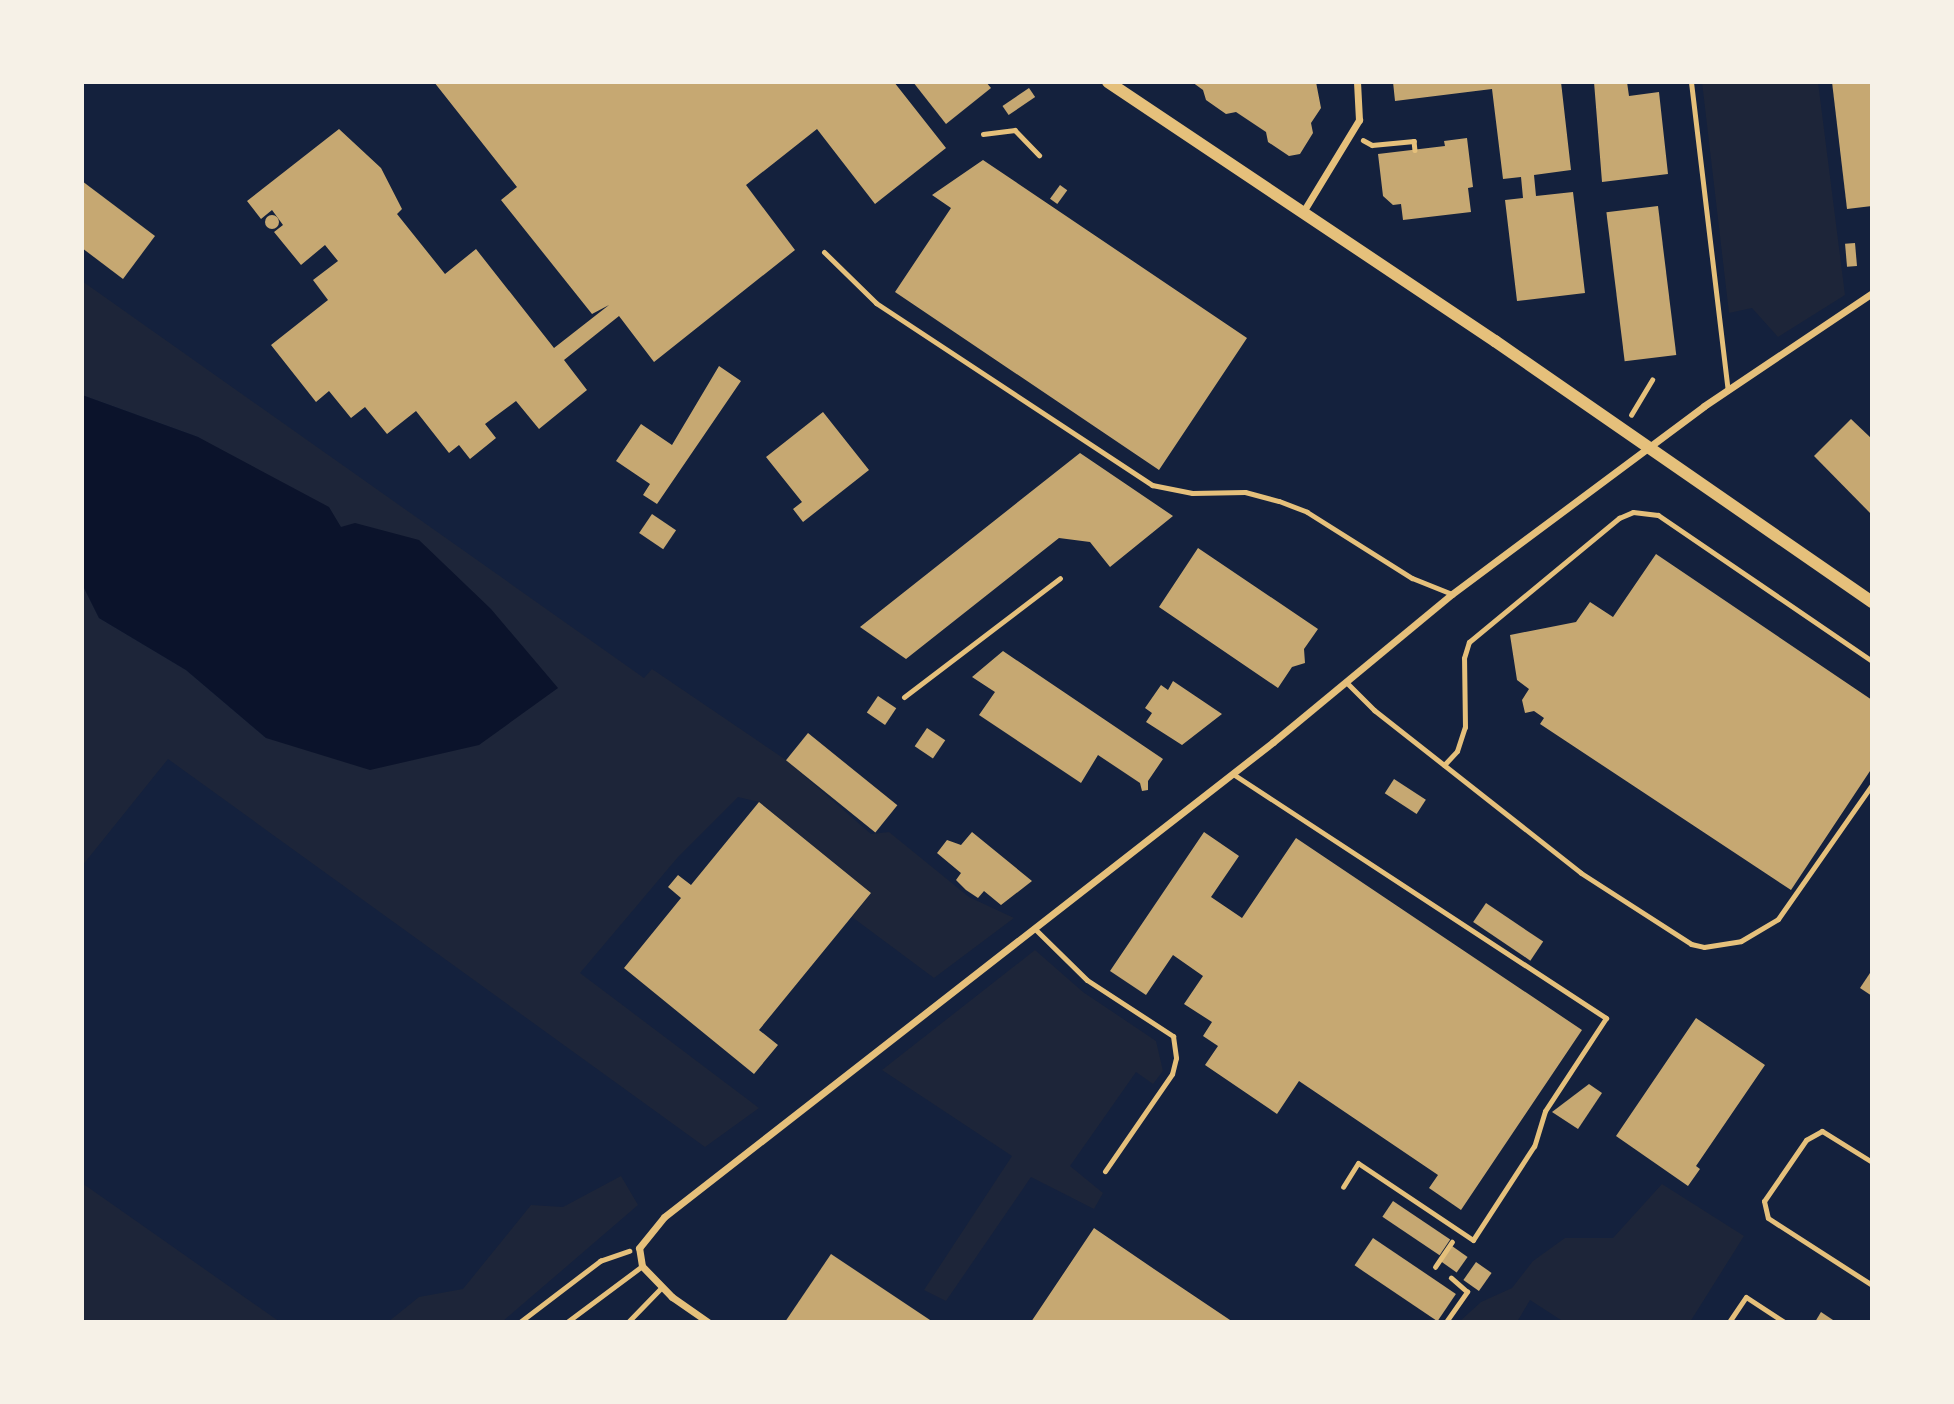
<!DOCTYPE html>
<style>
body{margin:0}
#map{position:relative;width:1954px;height:1404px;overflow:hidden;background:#14213d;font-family:"DM Sans",sans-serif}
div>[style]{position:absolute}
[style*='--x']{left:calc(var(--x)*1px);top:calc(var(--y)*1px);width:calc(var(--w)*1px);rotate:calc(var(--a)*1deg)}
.green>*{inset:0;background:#1d2539}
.water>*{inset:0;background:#0b132b}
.building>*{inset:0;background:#c6a872;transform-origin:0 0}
.round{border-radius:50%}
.path>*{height:4.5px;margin:-2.25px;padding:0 2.25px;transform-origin:2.25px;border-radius:2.25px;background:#e5c07b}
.service>*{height:5px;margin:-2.5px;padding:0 2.5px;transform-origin:2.5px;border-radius:2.5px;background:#e5c07b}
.minor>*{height:7px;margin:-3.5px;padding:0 3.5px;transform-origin:3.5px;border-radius:3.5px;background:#e5c07b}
.tertiary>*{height:12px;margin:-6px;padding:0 6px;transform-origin:6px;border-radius:6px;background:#e5c07b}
span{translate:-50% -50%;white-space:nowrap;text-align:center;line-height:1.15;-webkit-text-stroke:6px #f6f1e7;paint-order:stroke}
.frame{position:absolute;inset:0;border:84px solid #f6f1e7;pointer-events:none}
</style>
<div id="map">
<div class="green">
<i style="clip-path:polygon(1702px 82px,1818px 82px,1845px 295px,1778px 337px,1752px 308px,1729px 313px)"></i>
<i style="clip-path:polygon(82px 281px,644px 678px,652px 669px,786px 760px,871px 834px,889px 832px,969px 897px,1014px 918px,934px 978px,852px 917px,871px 893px,759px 802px,738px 797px,678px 857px,580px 973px,759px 1108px,705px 1147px,168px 759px,82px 866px,82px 584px,99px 618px,186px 670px,266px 738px,341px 527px,198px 437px,82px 395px)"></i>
<i style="clip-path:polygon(1035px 950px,1083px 992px,1156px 1041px,1163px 1071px,1153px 1084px,1136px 1072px,1070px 1166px,1103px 1193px,1094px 1209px,1031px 1177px,946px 1301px,924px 1290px,1012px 1156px,882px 1070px)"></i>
<i style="clip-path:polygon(621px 1176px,638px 1205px,502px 1322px,388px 1322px,419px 1297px,463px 1289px,531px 1205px,563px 1207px)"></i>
<i style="clip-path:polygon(82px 1183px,280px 1322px,82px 1322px)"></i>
<i style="clip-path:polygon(1662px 1184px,1744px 1236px,1690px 1322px,1564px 1322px,1530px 1300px,1517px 1322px,1459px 1322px,1481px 1302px,1512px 1288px,1533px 1261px,1565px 1238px,1613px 1238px)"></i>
</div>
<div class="water">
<i style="clip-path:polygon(82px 395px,198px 437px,329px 507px,341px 527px,355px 523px,419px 540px,491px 609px,558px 688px,479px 745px,370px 770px,266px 738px,186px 670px,99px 618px,82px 584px)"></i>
</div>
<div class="building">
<i style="clip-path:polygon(434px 82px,894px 82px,946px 148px,875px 204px,817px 129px,746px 185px,795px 250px,654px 362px,619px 316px,564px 360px,587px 390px,539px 429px,516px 401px,485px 424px,496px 438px,470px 459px,459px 445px,449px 453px,416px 411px,387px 434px,365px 407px,351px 418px,329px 391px,316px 402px,271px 345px,328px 300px,313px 280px,338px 261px,325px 245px,301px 265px,274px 232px,283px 225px,272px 210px,261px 219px,247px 201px,339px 129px,381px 168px,402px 209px,397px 214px,445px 274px,476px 249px,554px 348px,609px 305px,592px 314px,501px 200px,517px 187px)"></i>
<i style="clip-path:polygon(913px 82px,986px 82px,991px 88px,946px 124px)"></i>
<i style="clip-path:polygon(1192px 82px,1316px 82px,1321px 108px,1311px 123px,1313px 133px,1300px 154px,1289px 156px,1268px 142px,1266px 132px,1236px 112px,1226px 114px,1206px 100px,1203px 90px)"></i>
<i style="clip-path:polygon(1393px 82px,1561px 82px,1571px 170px,1534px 175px,1536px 196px,1573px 192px,1585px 293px,1517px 301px,1505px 200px,1523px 198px,1521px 177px,1503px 179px,1492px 89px,1395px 101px)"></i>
<i style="clip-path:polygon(1594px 82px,1627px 82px,1629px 96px,1659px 92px,1668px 174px,1602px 182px)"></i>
<i style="clip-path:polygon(1832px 82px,1872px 82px,1872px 206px,1847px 209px)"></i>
<i style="left:1029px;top:88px;width:11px;height:32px;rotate:56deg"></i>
<i style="clip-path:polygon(1467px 138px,1473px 187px,1468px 188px,1471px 212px,1403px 220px,1401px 204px,1393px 205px,1383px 196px,1378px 154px,1445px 146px,1444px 141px)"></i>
<i style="clip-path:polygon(983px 160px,1247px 338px,1159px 470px,895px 292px,951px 208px,932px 195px)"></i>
<i style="clip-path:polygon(82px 181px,155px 236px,123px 279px,82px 248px)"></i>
<i style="left:1060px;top:185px;width:9px;height:17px;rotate:36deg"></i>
<i style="left:1658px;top:206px;width:150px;height:52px;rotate:83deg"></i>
<i class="round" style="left:265px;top:215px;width:14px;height:14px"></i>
<i style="left:1855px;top:243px;width:23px;height:10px;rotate:85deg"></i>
<i style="clip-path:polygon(719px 366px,741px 381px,657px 504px,643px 495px,650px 484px,616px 461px,641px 424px,672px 445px)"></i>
<i style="clip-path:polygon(823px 412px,869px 470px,803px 522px,793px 509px,802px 502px,766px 457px)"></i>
<i style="clip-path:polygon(1851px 419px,1872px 439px,1872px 515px,1814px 456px)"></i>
<i style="clip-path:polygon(1080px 453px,1173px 516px,1110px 567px,1090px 542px,1059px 538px,906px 659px,860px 627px)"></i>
<i style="left:652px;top:514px;width:29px;height:23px;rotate:34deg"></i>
<i style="clip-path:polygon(1198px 548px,1318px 629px,1304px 649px,1305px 663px,1292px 667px,1278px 688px,1159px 607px)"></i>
<i style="clip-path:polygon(1656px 554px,1872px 700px,1872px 768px,1791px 890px,1540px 724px,1544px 718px,1534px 711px,1525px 713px,1522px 700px,1529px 689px,1517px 680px,1510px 635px,1576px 622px,1590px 602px,1613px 617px)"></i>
<i style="clip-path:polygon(1003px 651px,1163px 759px,1148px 781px,1148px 790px,1142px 791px,1140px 783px,1098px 755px,1081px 783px,979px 715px,995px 692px,972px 677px)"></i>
<i style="clip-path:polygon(1173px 681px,1222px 714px,1182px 745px,1146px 722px,1152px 713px,1145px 708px,1161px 685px,1168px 690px)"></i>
<i style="left:878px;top:696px;width:22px;height:20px;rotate:34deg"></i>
<i style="left:927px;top:728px;width:22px;height:22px;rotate:34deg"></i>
<i style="left:808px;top:733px;width:115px;height:35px;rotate:39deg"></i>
<i style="left:1394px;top:779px;width:38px;height:17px;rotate:33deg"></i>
<i style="clip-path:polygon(759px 802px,871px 893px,759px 1030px,778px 1045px,754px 1074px,624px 968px,681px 898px,668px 887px,678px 875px,691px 885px)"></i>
<i style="clip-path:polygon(972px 832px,1032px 881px,1001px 905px,984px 891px,978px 898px,966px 890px,956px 880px,961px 873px,937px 853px,947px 840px,961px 845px)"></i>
<i style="clip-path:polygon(1204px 832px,1239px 856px,1211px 897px,1242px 918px,1296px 838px,1582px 1030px,1461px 1210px,1429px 1188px,1438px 1175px,1299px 1081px,1277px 1114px,1205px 1065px,1218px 1046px,1203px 1036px,1212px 1022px,1184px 1004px,1203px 976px,1173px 955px,1146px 995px,1110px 971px)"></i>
<i style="left:1486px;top:903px;width:69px;height:23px;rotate:34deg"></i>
<i style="clip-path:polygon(1872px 970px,1872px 996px,1860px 988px)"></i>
<i style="clip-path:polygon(1696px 1018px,1765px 1065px,1696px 1166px,1700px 1169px,1688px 1186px,1616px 1136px)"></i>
<i style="clip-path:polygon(1589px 1084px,1602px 1093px,1578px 1129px,1552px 1112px)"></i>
<i style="left:1393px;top:1201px;width:69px;height:19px;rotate:34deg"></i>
<i style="clip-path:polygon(1094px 1228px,1154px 1269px,1233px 1322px,1031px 1322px)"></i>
<i style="left:1373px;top:1238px;width:100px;height:33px;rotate:34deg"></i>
<i style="left:1452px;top:1246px;width:19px;height:19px;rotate:35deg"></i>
<i style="clip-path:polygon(831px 1254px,933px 1322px,785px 1322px)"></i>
<i style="left:1476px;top:1262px;width:19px;height:22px;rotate:35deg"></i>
<i style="clip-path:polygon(1821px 1312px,1836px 1322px,1815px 1322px)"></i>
</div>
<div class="path">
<i style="--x:983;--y:134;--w:32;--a:-7"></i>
<i style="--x:1015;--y:130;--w:35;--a:46"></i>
<i style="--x:1363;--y:140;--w:10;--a:29"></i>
<i style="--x:1372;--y:145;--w:42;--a:-5.4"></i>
<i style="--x:1414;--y:141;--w:9;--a:84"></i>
<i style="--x:1631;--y:415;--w:41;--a:-59"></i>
<i style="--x:1435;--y:1267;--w:30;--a:-56"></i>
<i style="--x:520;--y:1322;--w:101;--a:-37.3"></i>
<i style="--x:600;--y:1261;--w:31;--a:-19"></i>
<i style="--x:1423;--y:1322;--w:6;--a:0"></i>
<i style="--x:1446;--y:1322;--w:37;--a:-55"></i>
<i style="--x:1467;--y:1292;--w:21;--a:-139"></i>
</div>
<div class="service">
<i style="--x:1691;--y:82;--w:311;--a:83.2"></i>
<i style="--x:824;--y:252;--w:73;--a:44.4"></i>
<i style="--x:876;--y:303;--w:331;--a:33.4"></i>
<i style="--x:1152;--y:485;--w:41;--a:11.3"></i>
<i style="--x:1192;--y:493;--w:53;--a:-1.1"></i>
<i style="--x:1245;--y:492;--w:35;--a:15"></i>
<i style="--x:1279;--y:501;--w:30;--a:21"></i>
<i style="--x:1307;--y:512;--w:124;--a:32.2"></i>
<i style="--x:1412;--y:578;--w:43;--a:21.8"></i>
<i style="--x:1346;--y:682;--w:40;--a:45"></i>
<i style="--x:1374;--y:710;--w:263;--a:38.2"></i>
<i style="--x:1581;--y:873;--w:131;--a:32.8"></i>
<i style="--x:1691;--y:944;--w:13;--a:13"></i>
<i style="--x:1704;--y:947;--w:37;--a:-9"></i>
<i style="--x:1741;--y:941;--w:43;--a:-30.7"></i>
<i style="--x:1778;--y:919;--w:164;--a:-55"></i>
<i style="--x:904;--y:697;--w:196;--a:-37.3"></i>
<i style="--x:1444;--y:765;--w:19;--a:-47"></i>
<i style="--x:1457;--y:751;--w:25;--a:-72"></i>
<i style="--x:1465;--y:727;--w:69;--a:-90.8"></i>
<i style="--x:1464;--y:658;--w:17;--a:-73"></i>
<i style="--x:1469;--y:642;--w:195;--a:-39.6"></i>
<i style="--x:1619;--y:518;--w:15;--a:-23"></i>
<i style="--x:1633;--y:512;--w:25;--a:7"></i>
<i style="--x:1658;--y:515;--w:259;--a:34.3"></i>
<i style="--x:1233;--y:774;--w:446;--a:33.2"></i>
<i style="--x:1606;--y:1018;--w:111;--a:123.3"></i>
<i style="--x:1545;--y:1111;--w:37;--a:107"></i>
<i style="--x:1534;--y:1146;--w:112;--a:123"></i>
<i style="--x:1473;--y:1240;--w:138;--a:-146.2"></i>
<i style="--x:1358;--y:1163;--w:28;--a:122"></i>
<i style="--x:1034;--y:928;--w:74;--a:44.5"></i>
<i style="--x:1087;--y:980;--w:103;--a:33.1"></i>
<i style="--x:1173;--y:1036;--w:22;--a:82"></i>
<i style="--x:1176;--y:1058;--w:16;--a:104"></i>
<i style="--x:1172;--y:1074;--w:118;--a:124.6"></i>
<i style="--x:1872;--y:1162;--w:59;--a:-148.2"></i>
<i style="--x:1822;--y:1131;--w:18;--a:151"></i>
<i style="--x:1806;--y:1140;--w:74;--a:124.5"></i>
<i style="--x:1764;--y:1201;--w:17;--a:77"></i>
<i style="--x:1768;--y:1218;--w:124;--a:32.8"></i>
<i style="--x:567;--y:1322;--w:94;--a:-36.7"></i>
<i style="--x:628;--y:1322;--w:47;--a:-45.9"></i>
<i style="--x:1729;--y:1322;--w:30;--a:-56"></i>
<i style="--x:1746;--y:1297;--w:45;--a:33.3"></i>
</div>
<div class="minor">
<i style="--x:1303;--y:212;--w:108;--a:-58.7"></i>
<i style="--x:1359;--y:120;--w:38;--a:-93"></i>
<i style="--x:708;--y:1322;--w:44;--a:-145.2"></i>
<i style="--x:672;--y:1297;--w:43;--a:-134.1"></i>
<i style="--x:642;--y:1266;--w:18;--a:-99"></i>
<i style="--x:639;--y:1248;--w:40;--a:-51"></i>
<i style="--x:664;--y:1217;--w:772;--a:-37.95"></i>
<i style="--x:1273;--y:742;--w:232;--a:-39.6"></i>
<i style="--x:1452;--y:594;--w:314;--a:-36.7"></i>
<i style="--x:1704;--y:406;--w:202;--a:-33.9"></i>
</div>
<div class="tertiary">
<i style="--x:1108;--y:82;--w:466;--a:33.8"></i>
<i style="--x:1495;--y:341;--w:459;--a:34.7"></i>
</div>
<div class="frame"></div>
</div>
